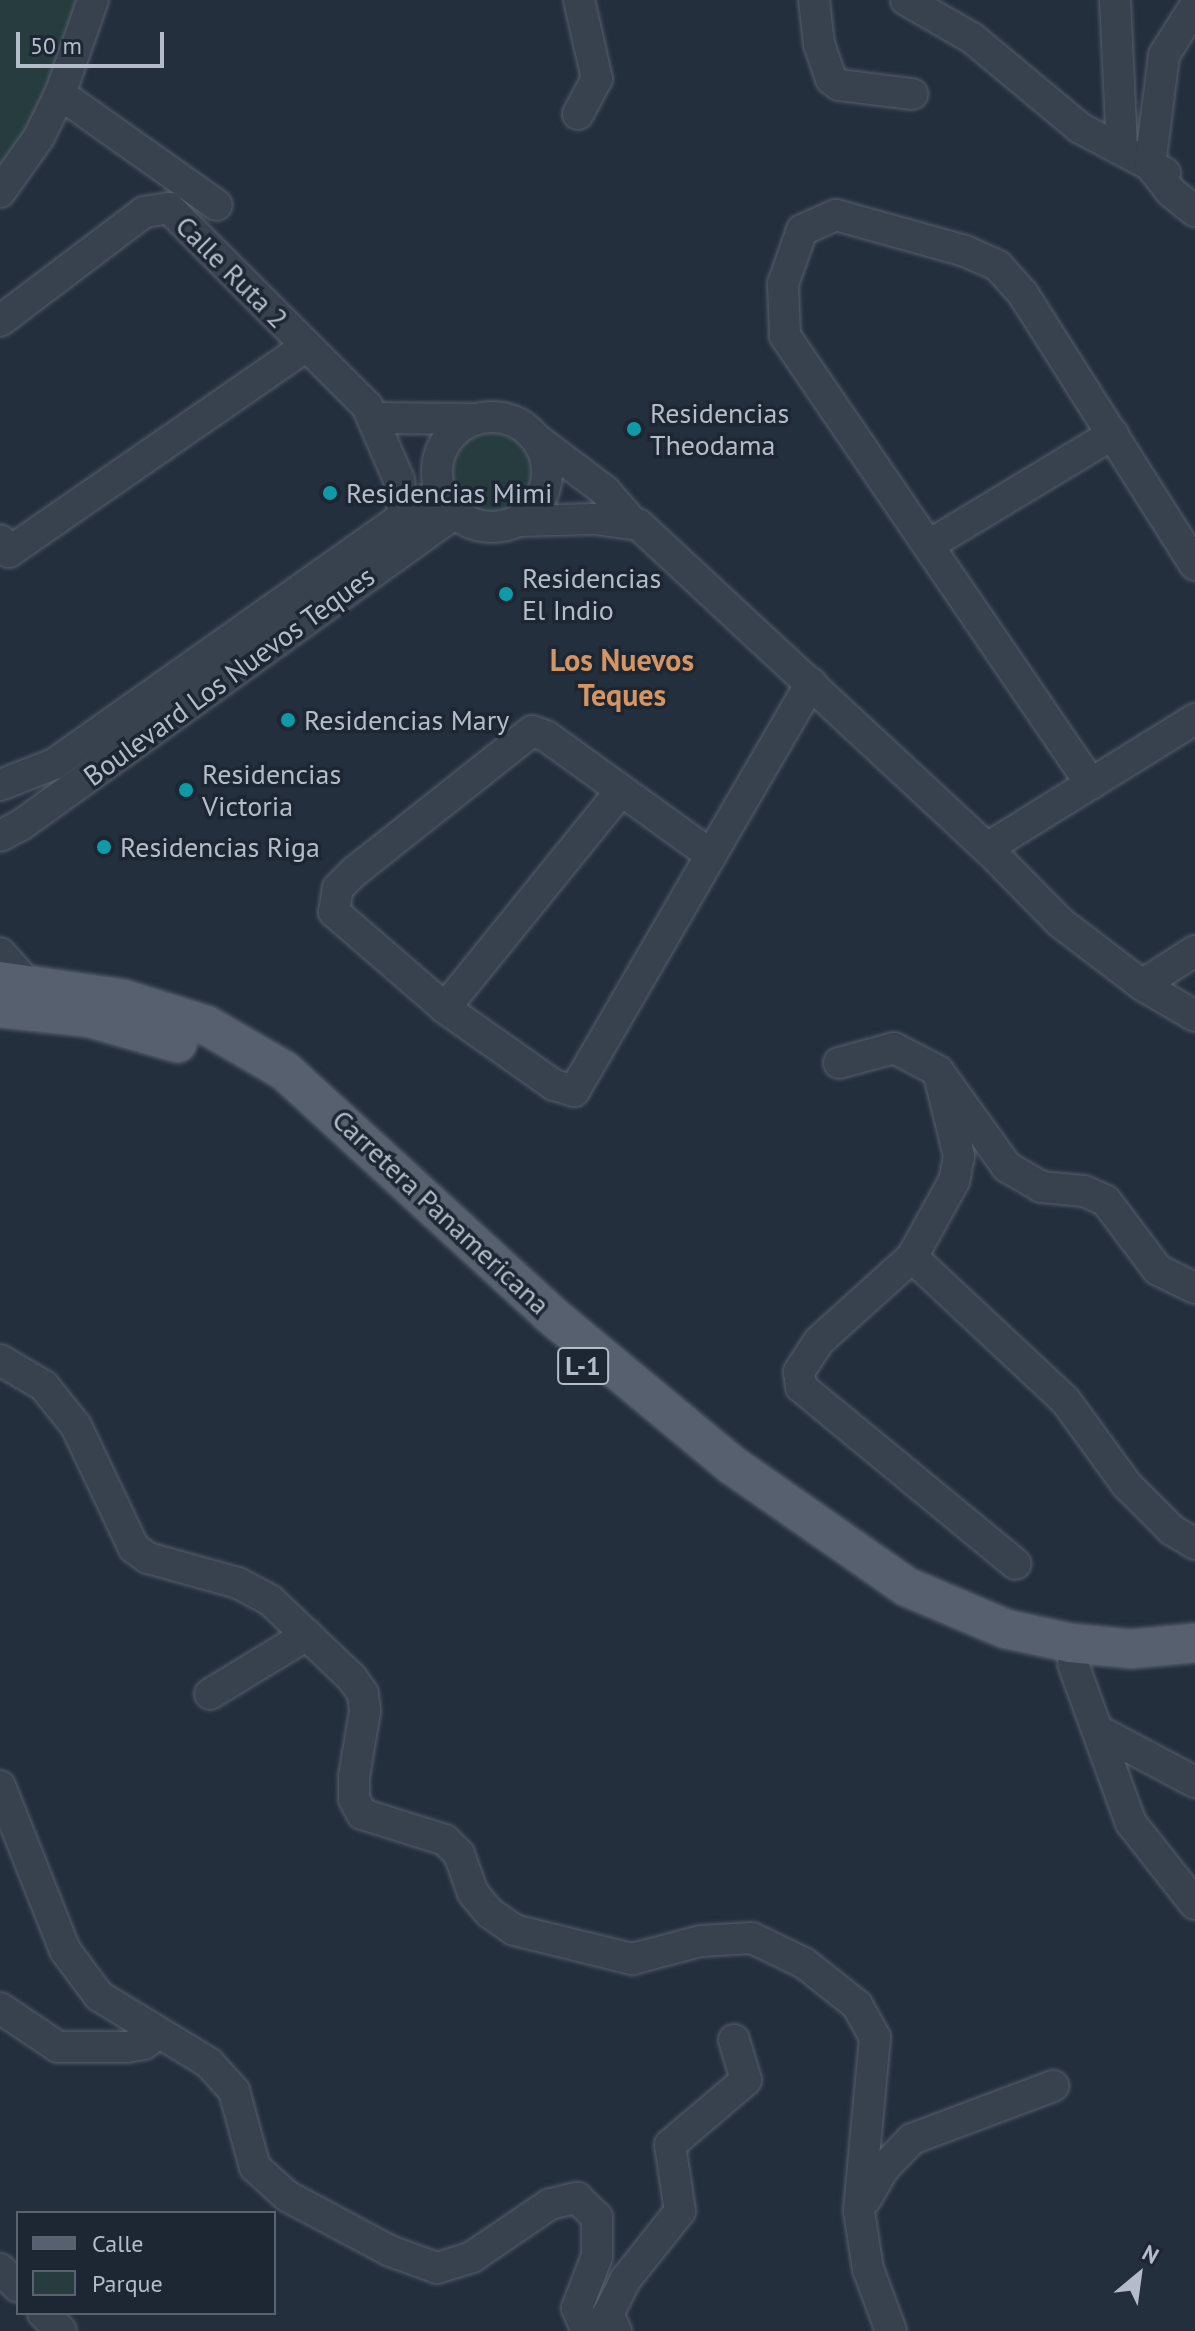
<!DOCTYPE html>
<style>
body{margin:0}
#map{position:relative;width:1195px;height:2331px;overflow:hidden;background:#242f3e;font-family:"PT Sans",sans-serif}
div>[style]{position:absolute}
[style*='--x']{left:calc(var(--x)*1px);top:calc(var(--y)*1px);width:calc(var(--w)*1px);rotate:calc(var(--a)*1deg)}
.green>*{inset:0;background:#263c3f}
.round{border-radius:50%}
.roads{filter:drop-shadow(0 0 2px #565f6c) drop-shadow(0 0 2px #565f6c)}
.minor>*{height:30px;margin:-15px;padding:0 15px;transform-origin:15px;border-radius:15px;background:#38414e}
.minor>.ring{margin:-15px;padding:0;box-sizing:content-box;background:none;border:30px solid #38414e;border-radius:50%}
.major>*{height:38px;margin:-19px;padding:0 19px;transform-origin:19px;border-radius:19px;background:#56606e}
.dots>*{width:22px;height:22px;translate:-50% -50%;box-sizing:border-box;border:4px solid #1d2633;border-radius:50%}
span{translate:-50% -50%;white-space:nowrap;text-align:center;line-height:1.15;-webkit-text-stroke:7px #1d2633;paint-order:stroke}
.shield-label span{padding:2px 6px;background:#1d2633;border:2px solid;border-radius:6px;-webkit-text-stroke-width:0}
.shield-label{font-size:26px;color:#b4bcc9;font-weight:700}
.street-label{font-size:28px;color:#b4bcc9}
.poi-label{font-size:28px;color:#b4bcc9}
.left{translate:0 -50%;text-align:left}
.neighbourhood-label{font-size:30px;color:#d59563;font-weight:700}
.legend{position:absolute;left:16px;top:2211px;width:260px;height:104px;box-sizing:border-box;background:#1d2633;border:2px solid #59626f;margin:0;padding:10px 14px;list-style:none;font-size:24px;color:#b4bcc9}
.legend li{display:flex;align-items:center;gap:16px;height:40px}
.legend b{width:40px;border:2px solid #59626f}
.north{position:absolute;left:1099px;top:2235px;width:80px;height:80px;-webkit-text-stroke:6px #1d2633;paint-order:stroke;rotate:29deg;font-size:22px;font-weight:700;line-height:32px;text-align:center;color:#b4bcc9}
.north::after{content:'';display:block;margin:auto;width:28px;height:36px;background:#b4bcc9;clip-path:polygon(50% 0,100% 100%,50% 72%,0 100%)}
.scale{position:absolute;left:16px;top:32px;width:148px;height:36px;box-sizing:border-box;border:4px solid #b4bcc9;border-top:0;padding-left:10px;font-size:24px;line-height:28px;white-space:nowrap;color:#b4bcc9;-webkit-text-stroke:6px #1d2633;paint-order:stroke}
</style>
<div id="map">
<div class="green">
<i style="clip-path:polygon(0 0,86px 0,47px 115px,0 174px)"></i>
<i class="round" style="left:441px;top:420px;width:106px;height:106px"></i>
</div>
<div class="roads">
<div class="minor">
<i style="--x:814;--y:0;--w:44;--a:83.5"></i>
<i style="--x:819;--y:44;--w:37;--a:71"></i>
<i style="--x:831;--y:79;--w:10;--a:37"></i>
<i style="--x:839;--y:85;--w:74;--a:7"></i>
<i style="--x:906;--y:0;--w:76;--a:29.9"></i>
<i style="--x:972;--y:38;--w:141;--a:39.8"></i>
<i style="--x:1080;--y:128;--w:79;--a:27.9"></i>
<i style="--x:1150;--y:165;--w:33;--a:52"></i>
<i style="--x:1170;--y:191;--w:32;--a:39"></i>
<i style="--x:1115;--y:0;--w:149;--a:87.3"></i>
<i style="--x:60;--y:94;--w:192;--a:35.3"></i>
<i style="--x:578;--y:114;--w:40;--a:-62"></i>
<i style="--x:597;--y:79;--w:81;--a:-102.8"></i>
<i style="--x:1165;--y:173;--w:17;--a:-152"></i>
<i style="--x:1150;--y:165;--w:111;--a:-82.7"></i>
<i style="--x:1164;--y:55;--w:58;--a:-57.7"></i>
<i style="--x:0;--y:192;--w:67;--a:-54.7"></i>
<i style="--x:39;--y:137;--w:48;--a:-64"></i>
<i style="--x:60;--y:94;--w:100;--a:-70.7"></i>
<i style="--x:0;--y:321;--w:181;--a:-37.1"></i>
<i style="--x:144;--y:212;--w:25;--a:-9"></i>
<i style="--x:169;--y:208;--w:280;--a:45"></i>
<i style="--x:367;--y:406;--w:81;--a:66.6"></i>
<i style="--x:399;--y:480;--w:40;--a:82.9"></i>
<i class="ring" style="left:437px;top:417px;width:80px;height:80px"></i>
<i style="--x:375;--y:418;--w:101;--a:0.6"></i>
<i style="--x:535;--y:438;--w:88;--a:37.1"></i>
<i style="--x:605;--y:491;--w:43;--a:48.8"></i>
<i style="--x:519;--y:521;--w:75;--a:-1.5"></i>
<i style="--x:594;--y:519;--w:45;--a:7.6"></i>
<i style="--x:639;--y:525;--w:475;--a:42.9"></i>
<i style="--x:987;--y:848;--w:105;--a:45.4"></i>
<i style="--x:1061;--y:923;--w:102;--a:37.4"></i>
<i style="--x:1142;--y:985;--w:61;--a:30.3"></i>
<i style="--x:0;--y:540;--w:15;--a:53"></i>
<i style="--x:9;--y:552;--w:361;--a:-34.7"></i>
<i style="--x:929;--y:545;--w:215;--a:-31.1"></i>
<i style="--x:532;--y:731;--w:15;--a:20"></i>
<i style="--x:546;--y:736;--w:203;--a:35.8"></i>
<i style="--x:711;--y:855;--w:273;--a:120.1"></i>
<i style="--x:574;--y:1091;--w:21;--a:-163"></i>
<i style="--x:554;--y:1085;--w:133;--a:-144.8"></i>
<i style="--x:445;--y:1008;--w:147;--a:-139.1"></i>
<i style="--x:334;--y:912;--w:24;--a:-81"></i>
<i style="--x:338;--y:888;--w:23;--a:-45"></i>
<i style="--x:354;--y:872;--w:227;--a:-38.4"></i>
<i style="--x:1091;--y:784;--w:543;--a:-124.33"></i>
<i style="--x:785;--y:336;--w:52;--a:-92.2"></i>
<i style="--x:783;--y:284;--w:57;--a:-70.6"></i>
<i style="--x:802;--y:230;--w:37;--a:-24"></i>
<i style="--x:836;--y:215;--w:134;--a:15.6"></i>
<i style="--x:965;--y:251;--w:36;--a:24"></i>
<i style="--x:998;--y:266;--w:38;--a:48"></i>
<i style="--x:1023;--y:294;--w:321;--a:57.6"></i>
<i style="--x:0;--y:785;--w:58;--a:-21.3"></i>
<i style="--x:54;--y:764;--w:473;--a:-35.3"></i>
<i style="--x:0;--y:836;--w:24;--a:-28"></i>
<i style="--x:21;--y:825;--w:535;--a:-35.71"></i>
<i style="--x:987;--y:848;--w:245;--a:-31.8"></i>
<i style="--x:711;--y:855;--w:199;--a:-59.8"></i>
<i style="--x:0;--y:953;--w:38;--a:48"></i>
<i style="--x:1142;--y:985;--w:63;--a:-32.7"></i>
<i style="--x:445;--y:1008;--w:279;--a:-51"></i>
<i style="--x:839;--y:1063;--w:57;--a:-15.3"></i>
<i style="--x:894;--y:1048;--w:50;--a:27.6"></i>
<i style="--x:938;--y:1071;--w:118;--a:54.3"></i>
<i style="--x:1007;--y:1167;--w:39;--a:30"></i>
<i style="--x:1041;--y:1187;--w:43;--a:5.3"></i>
<i style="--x:1084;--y:1191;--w:24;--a:24"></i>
<i style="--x:1106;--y:1201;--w:86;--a:53"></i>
<i style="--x:1158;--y:1270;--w:41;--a:25.9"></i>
<i style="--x:938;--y:1071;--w:88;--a:76.1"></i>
<i style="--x:959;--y:1156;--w:25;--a:101"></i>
<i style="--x:954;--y:1181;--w:87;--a:118.9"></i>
<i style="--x:912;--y:1257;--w:209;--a:43.1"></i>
<i style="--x:1065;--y:1400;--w:105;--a:53.9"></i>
<i style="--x:1127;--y:1485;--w:64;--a:45"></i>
<i style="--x:1172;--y:1530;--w:27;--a:31"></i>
<i style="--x:912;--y:1257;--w:125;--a:137.9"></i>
<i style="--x:819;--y:1341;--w:37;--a:123"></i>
<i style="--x:799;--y:1372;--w:15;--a:82"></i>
<i style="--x:801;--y:1387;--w:278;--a:39.5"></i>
<i style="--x:0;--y:1360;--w:51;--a:30.6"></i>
<i style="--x:44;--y:1386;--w:51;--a:51.3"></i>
<i style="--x:76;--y:1426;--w:135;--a:64.6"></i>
<i style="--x:134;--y:1548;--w:17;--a:36"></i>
<i style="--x:148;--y:1558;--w:93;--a:15.5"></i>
<i style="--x:238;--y:1583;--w:36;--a:28"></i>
<i style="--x:270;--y:1600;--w:113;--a:43.6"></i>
<i style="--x:352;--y:1678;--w:19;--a:55"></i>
<i style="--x:363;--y:1694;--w:17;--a:83"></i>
<i style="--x:365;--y:1711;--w:67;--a:99.5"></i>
<i style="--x:354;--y:1777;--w:22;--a:90"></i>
<i style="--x:354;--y:1799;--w:17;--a:62"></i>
<i style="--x:362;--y:1814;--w:87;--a:17.4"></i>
<i style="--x:445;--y:1840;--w:20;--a:45"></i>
<i style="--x:459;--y:1854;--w:41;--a:70.3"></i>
<i style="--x:473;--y:1893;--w:26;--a:50"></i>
<i style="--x:490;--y:1913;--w:29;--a:35"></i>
<i style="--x:514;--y:1930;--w:122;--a:13.8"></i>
<i style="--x:632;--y:1959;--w:71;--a:-14.6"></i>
<i style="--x:701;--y:1941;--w:51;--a:-3.4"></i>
<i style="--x:752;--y:1938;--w:58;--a:25.7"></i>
<i style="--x:804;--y:1963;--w:68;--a:38.4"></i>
<i style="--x:857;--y:2005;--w:37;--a:61"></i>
<i style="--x:875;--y:2037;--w:175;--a:95.3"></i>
<i style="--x:859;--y:2211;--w:59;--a:81.2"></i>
<i style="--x:868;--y:2269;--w:66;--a:69.6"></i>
<i style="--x:1073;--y:1664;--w:169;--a:70"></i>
<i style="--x:1131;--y:1823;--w:103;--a:51.7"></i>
<i style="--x:210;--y:1694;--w:114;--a:-31.3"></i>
<i style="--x:1099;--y:1731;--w:109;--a:28"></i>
<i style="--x:0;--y:1786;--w:176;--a:68.4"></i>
<i style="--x:65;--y:1950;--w:57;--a:53.5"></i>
<i style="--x:99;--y:1996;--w:129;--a:31.3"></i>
<i style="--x:209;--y:2063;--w:38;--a:48"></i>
<i style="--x:234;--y:2091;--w:79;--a:74.6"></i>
<i style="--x:255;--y:2167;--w:43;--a:42.2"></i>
<i style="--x:287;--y:2196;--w:117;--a:28.1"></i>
<i style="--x:390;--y:2251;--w:50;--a:19.9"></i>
<i style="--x:437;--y:2268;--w:37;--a:-17"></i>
<i style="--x:472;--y:2257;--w:94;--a:-34.2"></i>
<i style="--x:550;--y:2204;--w:28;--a:-13"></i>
<i style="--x:577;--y:2198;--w:28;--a:44"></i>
<i style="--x:597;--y:2217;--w:39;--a:90"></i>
<i style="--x:597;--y:2256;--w:56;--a:111"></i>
<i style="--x:577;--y:2308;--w:25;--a:67"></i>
<i style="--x:0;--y:2008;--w:70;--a:33.9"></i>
<i style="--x:58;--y:2047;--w:69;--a:0"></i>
<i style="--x:127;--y:2047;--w:17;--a:-10"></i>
<i style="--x:144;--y:2044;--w:16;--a:-38"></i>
<i style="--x:866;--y:2199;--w:34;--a:-60"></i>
<i style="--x:883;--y:2169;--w:42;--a:-46"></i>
<i style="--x:912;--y:2139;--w:151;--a:-20.6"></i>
<i style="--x:0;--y:2269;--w:25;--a:45"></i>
<i style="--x:43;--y:2313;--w:25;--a:45"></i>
<i style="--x:616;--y:2331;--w:19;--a:-115"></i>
<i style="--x:608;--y:2314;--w:39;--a:-63"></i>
<i style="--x:626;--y:2279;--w:87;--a:-51.5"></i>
<i style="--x:680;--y:2211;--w:67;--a:-98.6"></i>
<i style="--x:670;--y:2145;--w:100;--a:-40.5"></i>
<i style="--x:746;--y:2080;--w:42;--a:-106.7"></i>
</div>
<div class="major">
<i style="--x:0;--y:981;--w:124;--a:8.3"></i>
<i style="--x:123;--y:999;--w:87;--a:17.4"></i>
<i style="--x:206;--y:1025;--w:91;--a:30.2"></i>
<i style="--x:285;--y:1071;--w:360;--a:42.5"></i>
<i style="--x:550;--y:1314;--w:236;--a:39.7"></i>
<i style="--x:732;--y:1465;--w:213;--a:34.9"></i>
<i style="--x:907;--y:1587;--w:108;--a:23"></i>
<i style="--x:1006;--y:1629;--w:66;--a:12.3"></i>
<i style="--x:1070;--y:1643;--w:61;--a:5.6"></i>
<i style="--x:1131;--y:1649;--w:64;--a:-5.4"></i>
<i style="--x:0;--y:1008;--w:91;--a:6.3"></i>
<i style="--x:90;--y:1018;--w:91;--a:16"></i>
</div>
</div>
<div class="dots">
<i style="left:634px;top:429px;background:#0f9aa8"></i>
<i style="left:330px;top:493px;background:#0f9aa8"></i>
<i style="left:506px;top:594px;background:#0f9aa8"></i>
<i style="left:288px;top:720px;background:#0f9aa8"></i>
<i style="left:186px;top:790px;background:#0f9aa8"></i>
<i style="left:104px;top:847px;background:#0f9aa8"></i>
</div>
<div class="shield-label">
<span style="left:583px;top:1366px">L-1</span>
</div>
<div class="street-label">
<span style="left:232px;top:272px;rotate:45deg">Calle Ruta 2</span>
<span style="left:229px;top:676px;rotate:-36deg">Boulevard Los Nuevos Teques</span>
<span style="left:441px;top:1212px;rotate:43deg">Carretera Panamericana</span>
</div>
<div class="poi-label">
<span class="left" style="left:650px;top:429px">Residencias<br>Theodama</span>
<span class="left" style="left:346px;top:493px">Residencias Mimi</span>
<span class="left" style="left:522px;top:594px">Residencias<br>El Indio</span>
<span class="left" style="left:304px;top:720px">Residencias Mary</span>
<span class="left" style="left:202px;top:790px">Residencias<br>Victoria</span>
<span class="left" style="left:120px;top:847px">Residencias Riga</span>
</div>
<div class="neighbourhood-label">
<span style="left:622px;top:677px">Los Nuevos<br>Teques</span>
</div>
<ul class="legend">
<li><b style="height:10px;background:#56606e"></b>Calle</li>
<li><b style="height:22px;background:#263c3f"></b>Parque</li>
</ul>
<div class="north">N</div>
<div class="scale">50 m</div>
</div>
